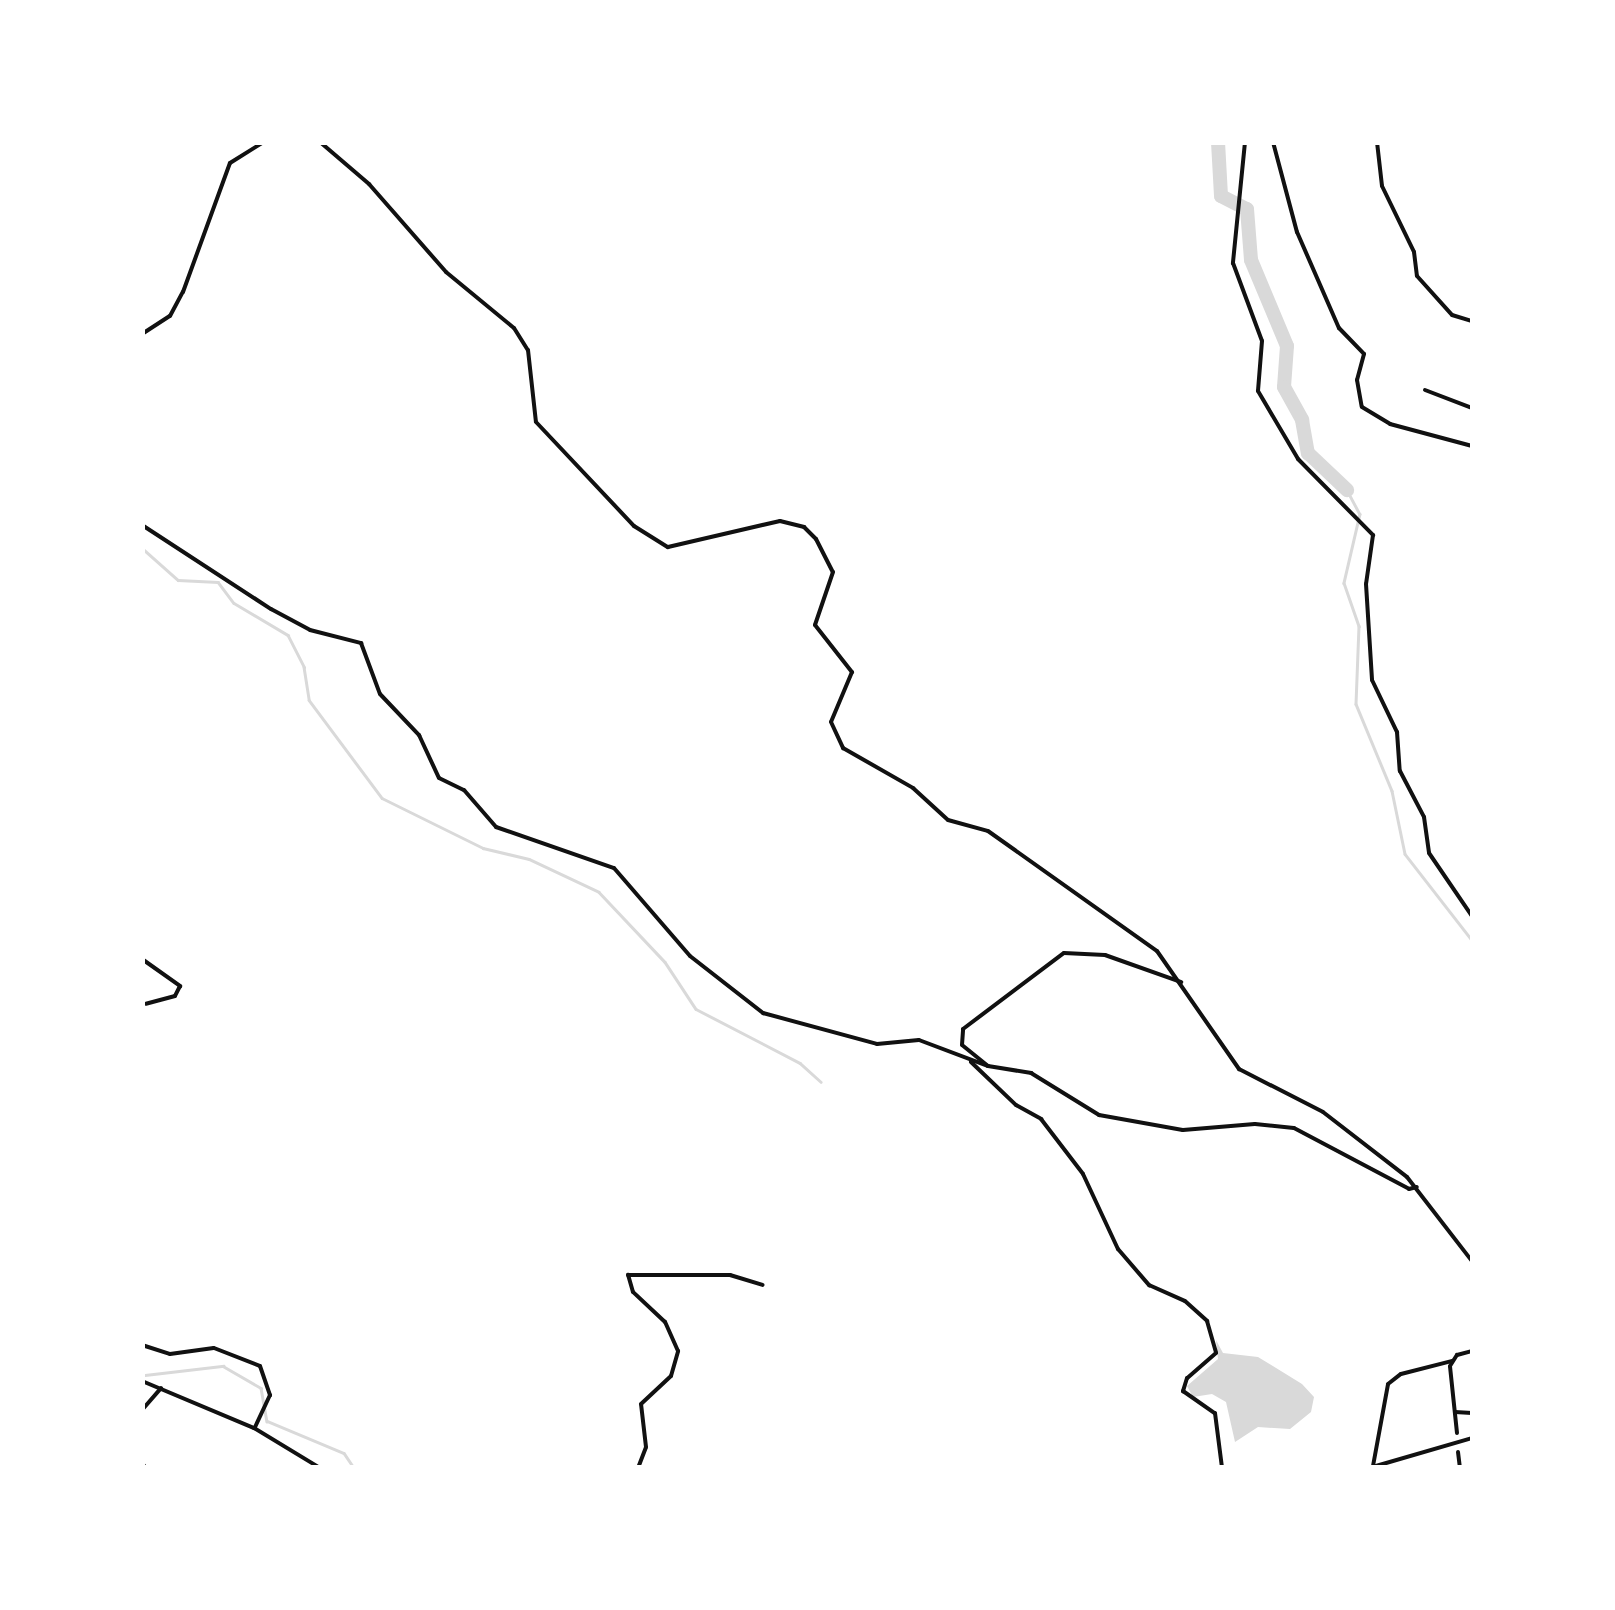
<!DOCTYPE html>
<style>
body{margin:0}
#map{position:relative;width:1615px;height:1610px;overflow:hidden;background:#fff;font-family:"Work Sans",sans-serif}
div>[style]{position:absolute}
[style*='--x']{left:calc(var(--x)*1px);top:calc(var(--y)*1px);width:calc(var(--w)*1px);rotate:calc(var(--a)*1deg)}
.water>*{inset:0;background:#d9d9d9}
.stream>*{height:2.5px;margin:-1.25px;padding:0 1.25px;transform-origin:1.25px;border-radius:1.25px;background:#d9d9d9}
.river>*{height:14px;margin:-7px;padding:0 7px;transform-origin:7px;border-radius:7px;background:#d9d9d9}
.minor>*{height:4px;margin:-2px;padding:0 2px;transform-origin:2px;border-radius:2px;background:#111}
.tertiary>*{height:4px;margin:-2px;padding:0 2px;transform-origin:2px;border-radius:2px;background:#111}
.secondary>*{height:5px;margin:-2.5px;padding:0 2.5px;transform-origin:2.5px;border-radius:2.5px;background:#111}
span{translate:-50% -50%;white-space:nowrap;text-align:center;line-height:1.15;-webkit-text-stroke:8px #fff;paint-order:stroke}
.frame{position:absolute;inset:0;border:145px solid #fff;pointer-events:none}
</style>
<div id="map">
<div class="water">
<i style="clip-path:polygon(1216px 1340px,1223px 1353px,1258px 1357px,1302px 1384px,1314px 1397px,1311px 1412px,1290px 1429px,1258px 1427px,1235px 1442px,1226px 1402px,1212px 1394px,1193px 1397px,1187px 1386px,1218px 1359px)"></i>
</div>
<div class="stream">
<i style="--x:1347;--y:490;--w:27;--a:62"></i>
<i style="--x:1360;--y:514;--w:71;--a:103.1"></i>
<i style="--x:1344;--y:583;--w:46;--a:70.8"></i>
<i style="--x:1359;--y:626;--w:78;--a:92.2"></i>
<i style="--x:1356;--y:704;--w:94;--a:67.5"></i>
<i style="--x:1392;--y:791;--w:64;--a:78.3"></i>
<i style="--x:1405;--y:854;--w:109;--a:52.1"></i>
<i style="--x:142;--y:548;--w:48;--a:41.6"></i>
<i style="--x:178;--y:580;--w:40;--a:2.9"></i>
<i style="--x:218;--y:582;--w:26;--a:53"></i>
<i style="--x:234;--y:603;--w:63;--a:30.7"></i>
<i style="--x:288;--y:635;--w:36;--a:63"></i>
<i style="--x:304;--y:667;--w:33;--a:81"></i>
<i style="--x:309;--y:700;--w:122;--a:53.3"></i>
<i style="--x:382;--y:798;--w:113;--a:26.3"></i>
<i style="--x:483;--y:848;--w:47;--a:13.4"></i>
<i style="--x:529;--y:859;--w:77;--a:25.2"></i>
<i style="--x:599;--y:892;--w:96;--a:46.7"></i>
<i style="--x:665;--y:962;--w:56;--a:56.6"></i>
<i style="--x:696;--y:1009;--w:117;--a:27.4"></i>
<i style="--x:800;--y:1063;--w:28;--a:42"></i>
<i style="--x:145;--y:1375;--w:79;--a:-6.6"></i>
<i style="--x:223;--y:1366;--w:44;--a:30.1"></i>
<i style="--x:261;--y:1388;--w:34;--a:80"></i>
<i style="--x:267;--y:1421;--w:83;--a:22.6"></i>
<i style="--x:344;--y:1453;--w:18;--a:56"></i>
</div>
<div class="river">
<i style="--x:1218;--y:142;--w:54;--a:86.8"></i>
<i style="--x:1221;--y:196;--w:29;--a:27"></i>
<i style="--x:1247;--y:209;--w:51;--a:85.5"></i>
<i style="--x:1251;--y:260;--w:93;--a:67.3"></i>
<i style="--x:1287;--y:346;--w:41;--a:94.2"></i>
<i style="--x:1284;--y:387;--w:38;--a:61"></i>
<i style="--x:1302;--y:420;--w:34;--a:80"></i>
<i style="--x:1308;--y:453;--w:54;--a:43.5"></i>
</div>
<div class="minor">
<i style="--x:320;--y:142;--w:65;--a:40.6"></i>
<i style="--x:369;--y:184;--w:117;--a:48.8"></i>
<i style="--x:446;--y:272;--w:88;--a:39.5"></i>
<i style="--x:514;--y:328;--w:26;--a:58"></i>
<i style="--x:528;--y:350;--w:72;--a:83.7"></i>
<i style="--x:536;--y:422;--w:143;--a:46.7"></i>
<i style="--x:634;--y:526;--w:40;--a:32"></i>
<i style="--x:668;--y:547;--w:115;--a:-13.1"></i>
<i style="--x:780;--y:521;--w:25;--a:14"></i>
<i style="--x:804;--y:527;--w:17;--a:45"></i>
<i style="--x:816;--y:539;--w:37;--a:63"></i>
<i style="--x:833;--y:572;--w:56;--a:108.8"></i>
<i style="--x:815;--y:625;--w:60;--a:51.8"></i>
<i style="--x:852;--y:672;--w:54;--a:112.8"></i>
<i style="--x:831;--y:722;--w:29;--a:65"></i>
<i style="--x:843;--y:748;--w:81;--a:29.7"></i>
<i style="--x:913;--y:788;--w:47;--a:42.4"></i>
<i style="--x:948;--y:820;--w:41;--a:15.4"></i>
<i style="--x:988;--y:831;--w:207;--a:35.4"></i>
<i style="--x:1157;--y:951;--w:144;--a:55.2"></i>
<i style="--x:1239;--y:1069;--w:94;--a:27.1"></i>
<i style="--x:1323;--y:1112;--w:106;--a:37.7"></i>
<i style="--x:1407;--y:1177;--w:106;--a:52.3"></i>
<i style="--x:1245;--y:142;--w:122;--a:95.7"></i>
<i style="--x:1233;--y:263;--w:83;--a:69.6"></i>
<i style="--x:1262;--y:341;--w:50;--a:94.6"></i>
<i style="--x:1258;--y:391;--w:79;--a:59.5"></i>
<i style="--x:1298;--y:459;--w:107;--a:45.4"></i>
<i style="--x:1373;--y:535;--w:49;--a:98.1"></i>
<i style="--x:1366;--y:584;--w:96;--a:86.4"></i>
<i style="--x:1372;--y:680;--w:58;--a:64.3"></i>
<i style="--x:1397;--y:732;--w:39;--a:86"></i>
<i style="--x:1400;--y:771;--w:52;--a:62.4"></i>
<i style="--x:1424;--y:817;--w:36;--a:82"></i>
<i style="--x:1429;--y:853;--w:76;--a:55.7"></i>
<i style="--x:1273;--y:142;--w:93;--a:75.1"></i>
<i style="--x:1297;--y:232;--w:105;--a:66.4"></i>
<i style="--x:1339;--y:328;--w:36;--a:46"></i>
<i style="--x:1364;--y:354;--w:27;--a:105"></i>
<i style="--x:1357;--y:380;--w:27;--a:80"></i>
<i style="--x:1362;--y:407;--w:33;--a:31"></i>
<i style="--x:1390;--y:424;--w:85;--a:15"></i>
<i style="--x:1377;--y:142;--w:44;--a:83.5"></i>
<i style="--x:1382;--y:186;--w:73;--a:64.1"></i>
<i style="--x:1414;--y:252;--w:24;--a:83"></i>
<i style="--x:1417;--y:276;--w:52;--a:48.1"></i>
<i style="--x:1452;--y:315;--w:21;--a:17"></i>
<i style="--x:142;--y:334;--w:33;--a:-33"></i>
<i style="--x:170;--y:316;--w:27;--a:-62"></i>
<i style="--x:183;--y:292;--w:137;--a:-70"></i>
<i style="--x:230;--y:163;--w:39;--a:-32"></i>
<i style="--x:1425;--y:390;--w:50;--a:21"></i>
<i style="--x:142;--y:525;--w:154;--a:33.1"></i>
<i style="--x:271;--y:609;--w:44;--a:28.3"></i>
<i style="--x:310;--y:630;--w:53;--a:14.3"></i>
<i style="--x:361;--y:643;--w:54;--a:69.6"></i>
<i style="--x:380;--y:694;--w:57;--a:46.4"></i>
<i style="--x:419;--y:735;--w:47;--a:65.1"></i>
<i style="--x:439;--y:778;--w:28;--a:26"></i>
<i style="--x:464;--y:790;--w:49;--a:49.1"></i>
<i style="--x:496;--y:827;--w:125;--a:19.2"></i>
<i style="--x:614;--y:868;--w:116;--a:49.2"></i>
<i style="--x:690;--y:956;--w:93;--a:38"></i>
<i style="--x:763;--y:1013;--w:118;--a:15.2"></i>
<i style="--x:877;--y:1044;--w:42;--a:-5.4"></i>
<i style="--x:919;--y:1040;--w:74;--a:20.6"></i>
<i style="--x:988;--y:1066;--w:44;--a:9.2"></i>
<i style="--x:1031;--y:1073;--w:80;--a:31.7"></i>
<i style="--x:1099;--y:1115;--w:85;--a:10.1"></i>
<i style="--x:1183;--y:1130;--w:72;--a:-4.8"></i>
<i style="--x:1255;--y:1124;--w:39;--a:6"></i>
<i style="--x:1294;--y:1128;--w:130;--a:27.9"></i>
<i style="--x:1409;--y:1189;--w:8;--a:-14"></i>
<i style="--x:142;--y:959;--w:47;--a:35.4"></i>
<i style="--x:180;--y:986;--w:11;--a:117"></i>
<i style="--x:175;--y:996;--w:30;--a:165"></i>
<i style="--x:142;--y:1002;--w:5;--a:90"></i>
<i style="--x:971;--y:1062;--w:62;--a:43.7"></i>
<i style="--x:1016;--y:1105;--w:29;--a:29"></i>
<i style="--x:1041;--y:1119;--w:69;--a:52.6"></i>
<i style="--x:1083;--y:1174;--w:83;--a:65"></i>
<i style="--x:1118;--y:1249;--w:48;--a:49.3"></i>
<i style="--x:1149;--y:1285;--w:39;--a:24"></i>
<i style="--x:1185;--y:1301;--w:30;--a:42"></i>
<i style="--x:1207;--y:1321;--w:33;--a:74"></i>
<i style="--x:1216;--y:1353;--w:38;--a:139"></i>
<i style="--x:1187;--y:1378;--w:14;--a:107"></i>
<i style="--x:1183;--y:1391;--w:39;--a:35"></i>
<i style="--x:1215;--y:1413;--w:55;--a:82.7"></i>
<i style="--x:988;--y:1066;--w:33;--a:-141"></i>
<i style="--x:962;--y:1045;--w:16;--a:-86"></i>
<i style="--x:963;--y:1029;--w:126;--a:-37"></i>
<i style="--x:1064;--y:953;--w:41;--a:2.8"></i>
<i style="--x:1105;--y:955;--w:81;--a:19.6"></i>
<i style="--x:142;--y:1345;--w:29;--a:18"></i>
<i style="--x:170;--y:1354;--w:44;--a:-7.8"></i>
<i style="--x:214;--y:1348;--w:49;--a:21.4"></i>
<i style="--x:260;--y:1366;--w:31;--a:71"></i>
<i style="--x:270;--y:1395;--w:35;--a:115"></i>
<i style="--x:142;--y:1410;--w:29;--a:-49"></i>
<i style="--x:1455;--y:1412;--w:17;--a:3"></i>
<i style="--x:1457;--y:1433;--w:67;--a:-96"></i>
<i style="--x:1450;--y:1366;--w:13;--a:-58"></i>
<i style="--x:1457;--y:1355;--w:16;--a:-15"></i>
<i style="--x:1458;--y:1452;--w:16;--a:83"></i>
<i style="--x:1373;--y:1466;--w:83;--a:-79.6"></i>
<i style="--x:1388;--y:1384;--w:16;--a:-38"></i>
<i style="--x:1401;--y:1374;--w:53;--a:-14.3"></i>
<i style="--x:638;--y:1468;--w:22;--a:-69"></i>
<i style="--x:646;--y:1447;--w:43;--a:-96.6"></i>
<i style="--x:641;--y:1404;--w:41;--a:-43"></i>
<i style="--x:671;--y:1376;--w:26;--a:-74"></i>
<i style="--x:678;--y:1351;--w:32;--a:-114"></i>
<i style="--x:665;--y:1322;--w:44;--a:-136.8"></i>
<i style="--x:633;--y:1292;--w:18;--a:-106"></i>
<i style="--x:628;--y:1275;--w:102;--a:0"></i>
<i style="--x:730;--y:1275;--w:34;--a:17"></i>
</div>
<div class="tertiary">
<i style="--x:142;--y:1381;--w:121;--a:22.8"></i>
<i style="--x:254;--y:1428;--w:77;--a:31.2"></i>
<i style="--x:1369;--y:1468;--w:107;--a:-16.2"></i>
</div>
<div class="secondary">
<i style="--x:142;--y:1464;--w:5;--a:53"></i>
</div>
<div class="frame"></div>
</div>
